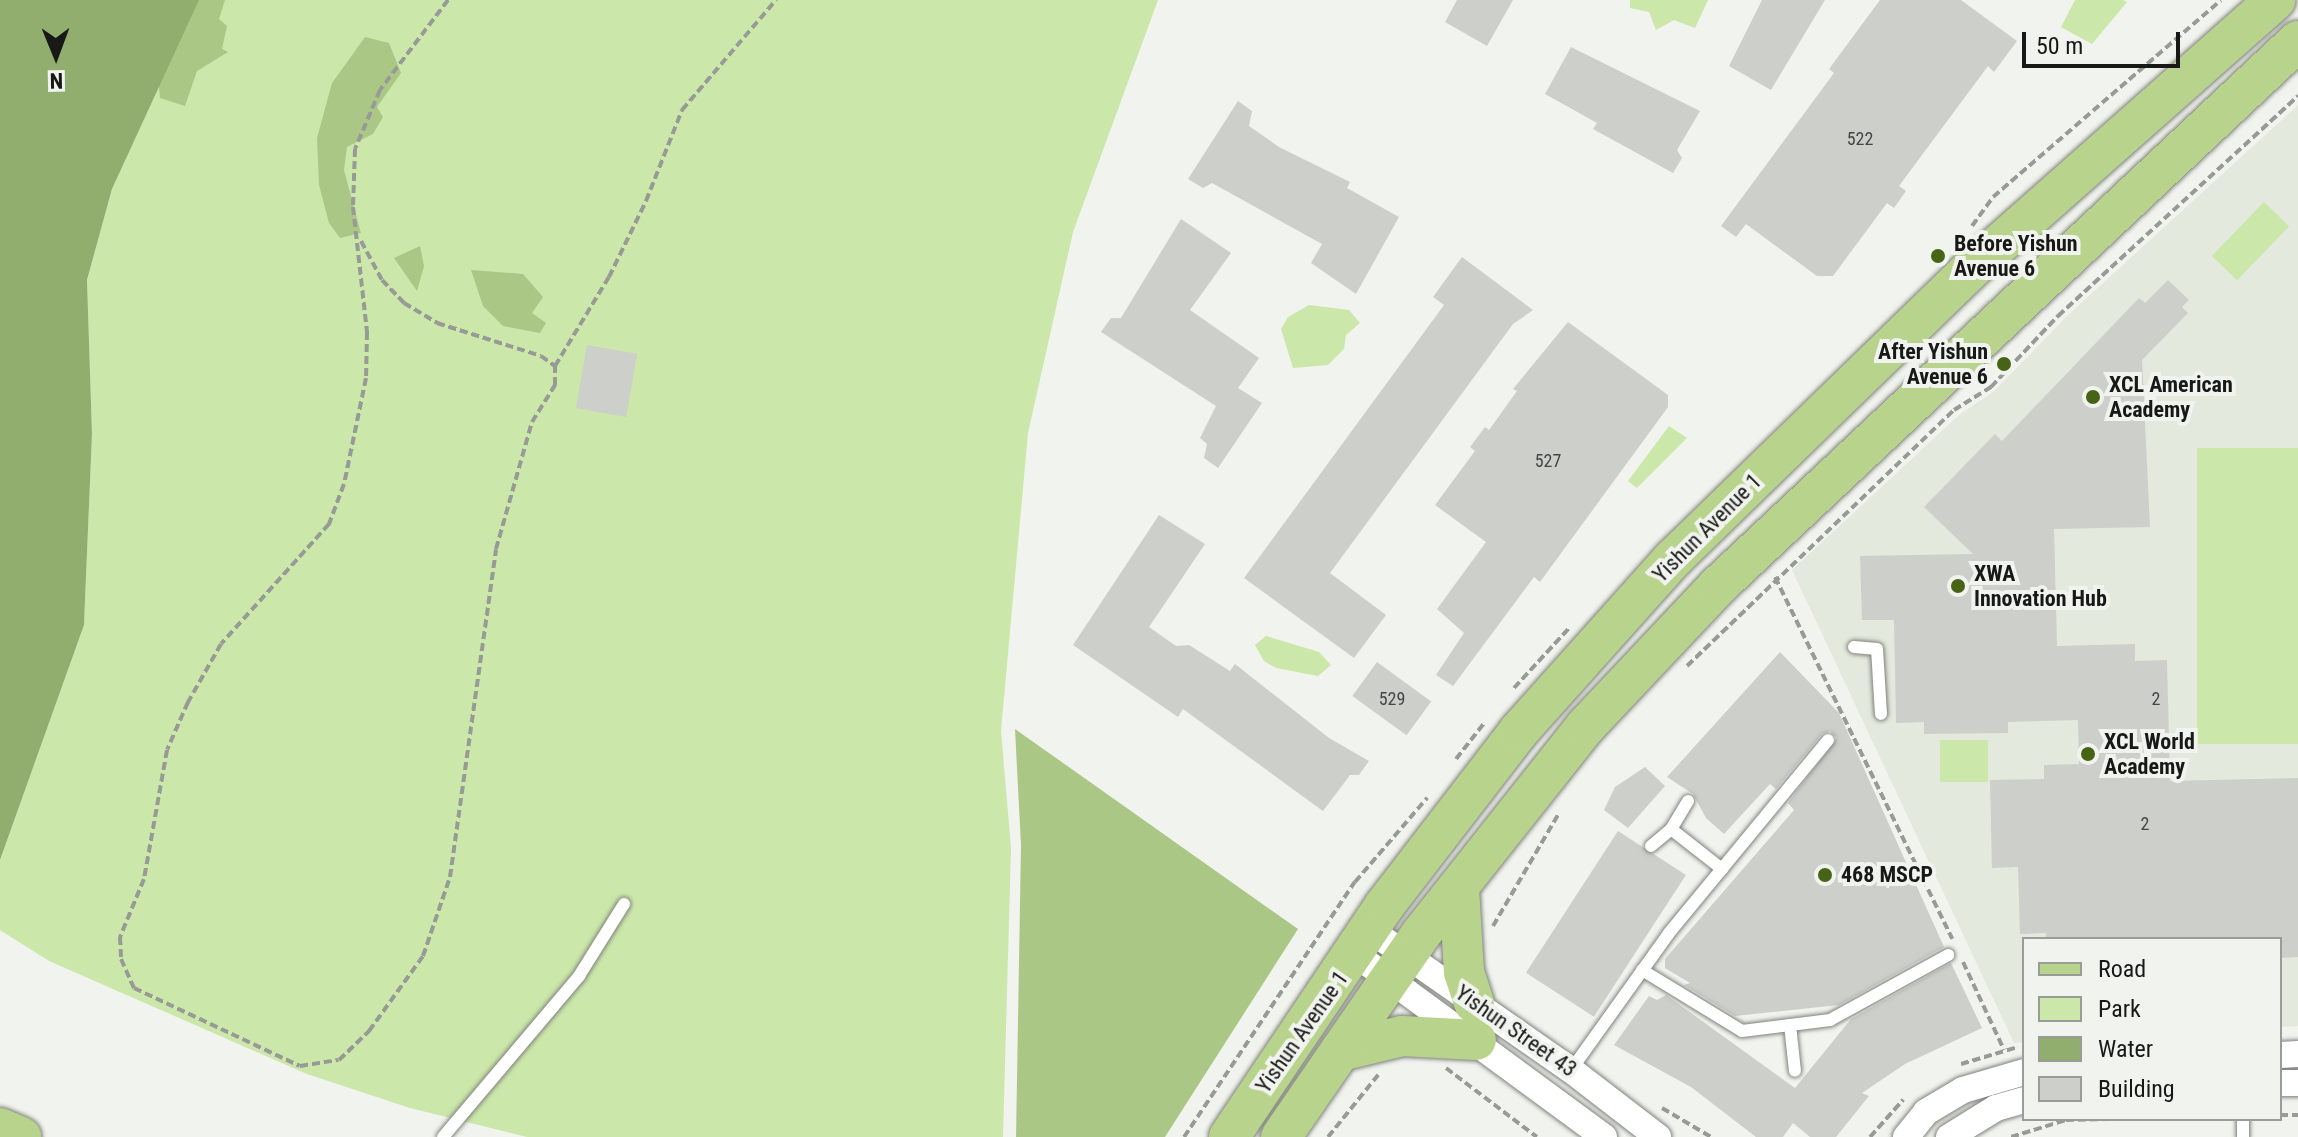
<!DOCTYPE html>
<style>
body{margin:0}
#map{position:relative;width:2298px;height:1137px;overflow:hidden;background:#f1f3ee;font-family:"Roboto Condensed",sans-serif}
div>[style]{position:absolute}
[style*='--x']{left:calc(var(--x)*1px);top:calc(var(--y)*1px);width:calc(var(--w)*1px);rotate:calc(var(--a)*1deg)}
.built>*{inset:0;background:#e3e9dd}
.green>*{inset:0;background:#cbe7aa;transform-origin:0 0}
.forest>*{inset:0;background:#aac786}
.water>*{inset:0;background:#91ae6f}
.building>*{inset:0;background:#cccfca;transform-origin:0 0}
.path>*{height:4px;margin-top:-2px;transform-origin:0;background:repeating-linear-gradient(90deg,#989a96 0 8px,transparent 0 12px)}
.roads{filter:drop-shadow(0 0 2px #80827d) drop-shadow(0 0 2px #80827d)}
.lane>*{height:12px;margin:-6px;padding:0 6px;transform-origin:6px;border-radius:6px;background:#fff}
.street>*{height:26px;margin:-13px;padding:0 13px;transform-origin:13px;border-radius:13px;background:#fff}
.primary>*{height:40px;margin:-20px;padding:0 20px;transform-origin:20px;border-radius:20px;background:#b8d48c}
.dots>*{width:22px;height:22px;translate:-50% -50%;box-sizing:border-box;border:4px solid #f1f3ee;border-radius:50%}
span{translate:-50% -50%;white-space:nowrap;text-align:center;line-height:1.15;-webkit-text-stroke:8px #f1f3ee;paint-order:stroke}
.number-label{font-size:18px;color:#454644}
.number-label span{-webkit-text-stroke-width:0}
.poi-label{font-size:22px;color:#181917;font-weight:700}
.left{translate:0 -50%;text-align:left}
.right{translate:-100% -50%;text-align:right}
.street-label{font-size:22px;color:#181917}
.legend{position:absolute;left:2022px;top:937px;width:260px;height:184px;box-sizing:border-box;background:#f1f3ee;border:2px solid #9a9c98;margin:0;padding:10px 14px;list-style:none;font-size:24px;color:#181917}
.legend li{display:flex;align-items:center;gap:16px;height:40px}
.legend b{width:40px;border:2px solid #9a9c98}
.north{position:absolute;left:16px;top:16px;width:80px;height:80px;-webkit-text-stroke:6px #f1f3ee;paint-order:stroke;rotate:179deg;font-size:22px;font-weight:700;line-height:32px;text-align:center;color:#181917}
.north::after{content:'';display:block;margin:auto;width:28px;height:36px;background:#181917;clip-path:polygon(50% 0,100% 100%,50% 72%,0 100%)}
.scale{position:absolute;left:2022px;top:32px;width:158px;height:36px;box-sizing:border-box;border:4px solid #181917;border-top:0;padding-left:10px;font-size:24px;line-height:28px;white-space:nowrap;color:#181917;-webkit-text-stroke:6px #f1f3ee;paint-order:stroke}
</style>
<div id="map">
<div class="built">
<i style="clip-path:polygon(2298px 105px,2298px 1026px,2280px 1027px,2280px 939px,2024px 939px,2024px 1042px,2014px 1043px,1792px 570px,1959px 415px,1993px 392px,2068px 315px)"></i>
</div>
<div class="green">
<i style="clip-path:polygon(199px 0,1158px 0,1073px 232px,1028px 433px,1001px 731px,1011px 848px,1003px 1137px,527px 1137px,410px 1108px,307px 1074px,49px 961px,0 930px,0 860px,84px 625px,92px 434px,87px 280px,112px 189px)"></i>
<i style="clip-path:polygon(1708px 0,1695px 28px,1674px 20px,1656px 30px,1649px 12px,1630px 8px,1630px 0)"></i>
<i style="clip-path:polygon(2075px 0,2123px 0,2127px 2px,2092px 44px,2061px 27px)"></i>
<i style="left:2264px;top:202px;width:35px;height:75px;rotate:44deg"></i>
<i style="clip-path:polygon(1309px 305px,1349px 310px,1360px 323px,1346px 335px,1344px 349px,1328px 365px,1293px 368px,1281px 329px,1288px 317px)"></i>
<i style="clip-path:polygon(1669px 426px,1687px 438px,1637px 488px,1628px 481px)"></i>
<i style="left:2298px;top:448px;width:296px;height:101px;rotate:90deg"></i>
<i style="clip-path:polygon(1266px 636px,1319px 652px,1331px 665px,1318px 676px,1276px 668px,1264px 661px,1255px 645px)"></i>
<i style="left:1940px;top:740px;width:48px;height:42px"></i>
</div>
<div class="forest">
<i style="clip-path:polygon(195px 0,225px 0,219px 19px,227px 26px,222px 49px,228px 52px,197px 71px,185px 106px,160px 98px,158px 76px)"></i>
<i style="clip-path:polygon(365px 37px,389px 43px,401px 73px,377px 107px,383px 117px,373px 134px,347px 147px,344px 170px,361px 233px,340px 238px,329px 223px,319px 185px,317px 138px,332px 83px)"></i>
<i style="clip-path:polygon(420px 246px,424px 266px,417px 291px,394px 258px)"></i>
<i style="clip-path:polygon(471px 270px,523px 274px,543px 297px,532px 313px,546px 323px,540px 333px,503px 326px,483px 306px)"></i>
<i style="clip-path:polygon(1015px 729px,1298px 929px,1165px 1137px,1016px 1137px,1021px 845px)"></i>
</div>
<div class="water">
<i style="clip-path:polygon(0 0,199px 0,112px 189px,87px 280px,92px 434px,84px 625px,0 860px)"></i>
</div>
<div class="building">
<i style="clip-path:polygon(1457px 0,1513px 0,1487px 46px,1445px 22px)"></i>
<i style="clip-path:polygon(1762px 0,1825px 0,1771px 90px,1729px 66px)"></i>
<i style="clip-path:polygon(1880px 0,1961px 0,2017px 41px,1994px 72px,1988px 66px,1899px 186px,1906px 191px,1894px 208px,1887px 203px,1833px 276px,1817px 276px,1746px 224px,1736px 237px,1721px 226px,1834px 73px,1829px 69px)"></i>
<i style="clip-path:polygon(1571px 47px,1700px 111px,1677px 150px,1682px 158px,1673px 173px,1593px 129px,1597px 123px,1545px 94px)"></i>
<i style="clip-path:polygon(1238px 101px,1252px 111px,1249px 126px,1279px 147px,1350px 182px,1347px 188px,1399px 217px,1356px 294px,1311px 263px,1322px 244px,1212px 183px,1203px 188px,1188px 179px)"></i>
<i style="clip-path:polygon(1181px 219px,1231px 253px,1190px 310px,1259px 358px,1238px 388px,1262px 403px,1218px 468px,1204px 458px,1207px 444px,1200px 438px,1216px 406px,1101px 332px,1111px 318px,1121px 318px)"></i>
<i style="clip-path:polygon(1462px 257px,1533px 310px,1513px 324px,1330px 573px,1386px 615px,1354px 658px,1244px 578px,1444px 305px,1433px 297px)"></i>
<i style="clip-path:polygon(2168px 280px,2189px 300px,2182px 307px,2188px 313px,2142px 360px,2150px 527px,2054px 529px,2057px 646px,2135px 644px,2135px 661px,2167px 660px,2170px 781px,2298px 778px,2298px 957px,2280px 958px,2280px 939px,2046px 939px,2046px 933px,2020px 934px,2018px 867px,1992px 868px,1990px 780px,2044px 779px,2044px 765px,2079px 764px,2078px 720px,2008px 722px,2008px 733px,1924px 734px,1924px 722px,1896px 723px,1894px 620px,1862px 620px,1860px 556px,1973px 554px,1924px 507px,1995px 434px,2002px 441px,2139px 298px,2145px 303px)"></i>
<i style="clip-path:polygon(1568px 322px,1668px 395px,1668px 407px,1540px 582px,1534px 577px,1453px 686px,1436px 675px,1464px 633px,1437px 609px,1486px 542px,1435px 505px,1475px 451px,1470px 447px,1485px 427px,1489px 430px,1517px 391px,1513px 389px)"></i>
<i style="left:587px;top:345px;width:51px;height:64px;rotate:10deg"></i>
<i style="clip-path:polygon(1159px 515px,1205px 544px,1149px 627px,1176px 646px,1189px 645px,1230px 671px,1235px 664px,1329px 738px,1369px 761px,1359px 775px,1350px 775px,1323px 811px,1183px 709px,1178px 717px,1073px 645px)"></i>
<i style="clip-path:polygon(1780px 652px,1839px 713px,1944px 947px,1839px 1005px,1735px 1016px,1684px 985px,1690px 983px,1665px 968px,1665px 959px,1794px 810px,1788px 803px,1837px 738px,1830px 731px,1822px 734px,1776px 789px,1770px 784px,1724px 834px,1706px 818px,1693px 794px,1667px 777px)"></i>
<i style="left:1377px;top:662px;width:67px;height:42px;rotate:36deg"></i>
<i style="clip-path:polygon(1645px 767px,1665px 786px,1628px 828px,1604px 810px,1615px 787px)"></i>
<i style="left:1618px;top:831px;width:81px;height:169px;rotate:33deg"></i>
<i style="clip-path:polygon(1951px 963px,1982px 1028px,1905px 1064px,1862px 1093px,1869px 1096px,1836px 1137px,1810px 1137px,1793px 1123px,1783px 1137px,1756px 1137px,1691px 1087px,1614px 1045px,1649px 996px,1657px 1000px,1666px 995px,1795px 1088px,1851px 1019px)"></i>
</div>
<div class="path">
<i style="--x:448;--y:0;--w:113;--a:127.1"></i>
<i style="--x:380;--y:90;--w:64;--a:113"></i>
<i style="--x:355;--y:149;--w:58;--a:92"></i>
<i style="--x:353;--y:207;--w:126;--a:83.6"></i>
<i style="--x:367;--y:332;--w:46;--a:91.2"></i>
<i style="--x:366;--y:378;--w:108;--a:101.7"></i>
<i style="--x:344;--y:484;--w:43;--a:110.6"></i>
<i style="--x:329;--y:524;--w:161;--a:132"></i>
<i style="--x:221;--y:644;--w:67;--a:119.6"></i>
<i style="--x:188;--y:702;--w:52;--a:113.6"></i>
<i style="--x:167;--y:750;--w:131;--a:100.1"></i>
<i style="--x:144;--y:879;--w:63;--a:112.5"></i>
<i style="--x:120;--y:937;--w:22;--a:87"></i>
<i style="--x:121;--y:959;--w:32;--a:66"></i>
<i style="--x:134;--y:988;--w:183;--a:25.2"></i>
<i style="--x:300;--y:1066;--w:39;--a:-9"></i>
<i style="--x:339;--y:1060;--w:42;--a:-44"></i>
<i style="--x:369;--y:1031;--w:92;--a:-54.2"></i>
<i style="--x:423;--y:956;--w:83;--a:-71.1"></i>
<i style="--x:450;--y:877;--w:331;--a:-82"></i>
<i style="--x:496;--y:549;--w:132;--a:-74.2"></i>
<i style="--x:532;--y:422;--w:44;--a:-58.1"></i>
<i style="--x:555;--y:385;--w:19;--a:-90"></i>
<i style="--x:555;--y:366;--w:104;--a:-58.8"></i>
<i style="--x:609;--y:277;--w:85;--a:-64"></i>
<i style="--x:646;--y:201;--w:98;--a:-68.4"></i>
<i style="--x:682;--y:110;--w:145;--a:-49.5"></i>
<i style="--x:1972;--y:226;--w:36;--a:-54"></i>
<i style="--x:1993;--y:197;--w:301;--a:-40.8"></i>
<i style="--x:361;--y:241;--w:44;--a:61.7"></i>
<i style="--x:382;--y:280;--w:32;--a:46"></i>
<i style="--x:404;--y:303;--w:39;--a:31"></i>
<i style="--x:437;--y:323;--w:109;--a:17.6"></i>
<i style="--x:541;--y:356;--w:17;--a:36"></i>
<i style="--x:1775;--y:577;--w:403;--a:63.9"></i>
<i style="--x:1687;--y:666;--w:370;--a:-43.8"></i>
<i style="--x:1954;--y:410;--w:44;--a:-31.9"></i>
<i style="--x:1991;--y:387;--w:98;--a:-46.7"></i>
<i style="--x:2058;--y:316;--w:326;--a:-42.5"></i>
<i style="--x:1514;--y:688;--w:83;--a:-47.4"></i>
<i style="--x:1456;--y:759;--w:47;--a:-51.9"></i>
<i style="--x:1493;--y:926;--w:131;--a:-59.7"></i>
<i style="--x:1963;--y:962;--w:97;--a:65"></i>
<i style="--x:1961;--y:1064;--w:59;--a:-16.6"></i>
<i style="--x:1446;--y:1068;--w:114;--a:37.2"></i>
<i style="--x:1662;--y:1108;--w:57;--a:30.6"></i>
<i style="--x:2280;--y:1115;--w:18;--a:0"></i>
<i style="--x:1184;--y:1137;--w:307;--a:-56.2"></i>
<i style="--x:1355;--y:882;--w:111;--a:-49.4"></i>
<i style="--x:1328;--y:1137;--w:80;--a:-51.1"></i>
<i style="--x:1870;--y:1137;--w:50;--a:-48.3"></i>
<i style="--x:2011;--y:1137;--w:58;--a:-17.2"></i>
<i style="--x:2066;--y:1120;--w:42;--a:-1.4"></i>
</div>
<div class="roads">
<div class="lane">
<i style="--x:1854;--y:647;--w:23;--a:5"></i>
<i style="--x:1877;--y:649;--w:65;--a:86.5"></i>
<i style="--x:1688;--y:801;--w:33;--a:121"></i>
<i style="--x:1671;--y:829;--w:65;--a:38.1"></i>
<i style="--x:1651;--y:846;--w:26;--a:-40"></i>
<i style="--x:1642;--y:970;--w:117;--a:31.4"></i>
<i style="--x:1742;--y:1031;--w:89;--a:-7.1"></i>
<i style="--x:1830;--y:1020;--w:135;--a:-28.8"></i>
<i style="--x:1790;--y:1025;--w:46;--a:83.8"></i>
<i style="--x:1571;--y:1070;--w:168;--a:-54.4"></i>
<i style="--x:1669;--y:933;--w:250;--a:-50.5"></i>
<i style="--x:443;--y:1137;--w:211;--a:-49.8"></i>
<i style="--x:579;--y:976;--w:85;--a:-58"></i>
<i style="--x:2243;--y:1137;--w:18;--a:-90"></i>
</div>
<div class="street">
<i style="--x:1370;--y:930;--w:245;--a:34.9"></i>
<i style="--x:1571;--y:1070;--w:110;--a:37.6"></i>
<i style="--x:1355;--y:954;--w:309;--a:36.3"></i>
<i style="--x:2280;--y:1055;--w:18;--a:-3"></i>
<i style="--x:2280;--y:1083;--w:18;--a:0"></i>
<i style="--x:1906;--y:1137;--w:32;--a:-51"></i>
<i style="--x:1926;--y:1112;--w:43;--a:-30.7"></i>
<i style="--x:1963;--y:1090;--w:64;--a:-16.4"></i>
<i style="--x:1949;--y:1137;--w:55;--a:-31.7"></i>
<i style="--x:1996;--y:1108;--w:29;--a:-16"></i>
</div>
<div class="primary">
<i style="--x:1459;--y:888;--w:84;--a:86.6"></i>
<i style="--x:1464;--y:972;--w:32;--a:72"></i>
<i style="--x:1340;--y:1051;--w:64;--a:-13.6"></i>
<i style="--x:1402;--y:1036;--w:74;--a:3.1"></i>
<i style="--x:0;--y:1128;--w:23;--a:23"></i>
<i style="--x:1229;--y:1137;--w:280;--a:-56.1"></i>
<i style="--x:1385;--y:905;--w:220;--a:-52.4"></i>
<i style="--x:1519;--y:731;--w:231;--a:-48.2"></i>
<i style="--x:1673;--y:559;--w:413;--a:-44.2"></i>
<i style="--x:1969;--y:271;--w:409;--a:-41.5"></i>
<i style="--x:1281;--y:1137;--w:247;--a:-55.4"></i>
<i style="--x:1421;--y:934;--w:265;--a:-51.6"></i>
<i style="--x:1586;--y:726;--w:192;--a:-46.7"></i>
<i style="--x:1718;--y:586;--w:796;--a:-43.22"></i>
</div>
</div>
<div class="dots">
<i style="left:1938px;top:256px;background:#476416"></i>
<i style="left:2004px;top:364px;background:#476416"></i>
<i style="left:2093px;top:397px;background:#476416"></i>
<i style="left:1958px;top:586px;background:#476416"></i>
<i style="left:2088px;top:754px;background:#476416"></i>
<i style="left:1825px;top:875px;background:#476416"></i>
</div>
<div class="number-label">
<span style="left:1860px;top:139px">522</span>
<span style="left:1548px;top:461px">527</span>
<span style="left:1392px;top:699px">529</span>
<span style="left:2156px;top:699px">2</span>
<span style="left:2145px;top:824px">2</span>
</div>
<div class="poi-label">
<span class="left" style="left:1954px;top:256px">Before Yishun<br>Avenue 6</span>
<span class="right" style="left:1988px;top:364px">After Yishun<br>Avenue 6</span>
<span class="left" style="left:2109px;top:397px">XCL American<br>Academy</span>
<span class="left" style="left:1974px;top:586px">XWA<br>Innovation Hub</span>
<span class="left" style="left:2104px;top:754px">XCL World<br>Academy</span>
<span class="left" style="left:1841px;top:875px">468 MSCP</span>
</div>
<div class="street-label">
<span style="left:1707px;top:528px;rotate:-45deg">Yishun Avenue 1</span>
<span style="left:1516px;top:1031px;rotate:35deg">Yishun Street 43</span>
<span style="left:1302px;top:1032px;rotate:-55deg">Yishun Avenue 1</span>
</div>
<ul class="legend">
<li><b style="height:10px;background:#b8d48c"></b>Road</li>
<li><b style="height:22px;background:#cbe7aa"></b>Park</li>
<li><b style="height:22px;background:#91ae6f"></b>Water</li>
<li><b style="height:22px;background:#cccfca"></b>Building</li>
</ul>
<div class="north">N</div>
<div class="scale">50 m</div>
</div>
